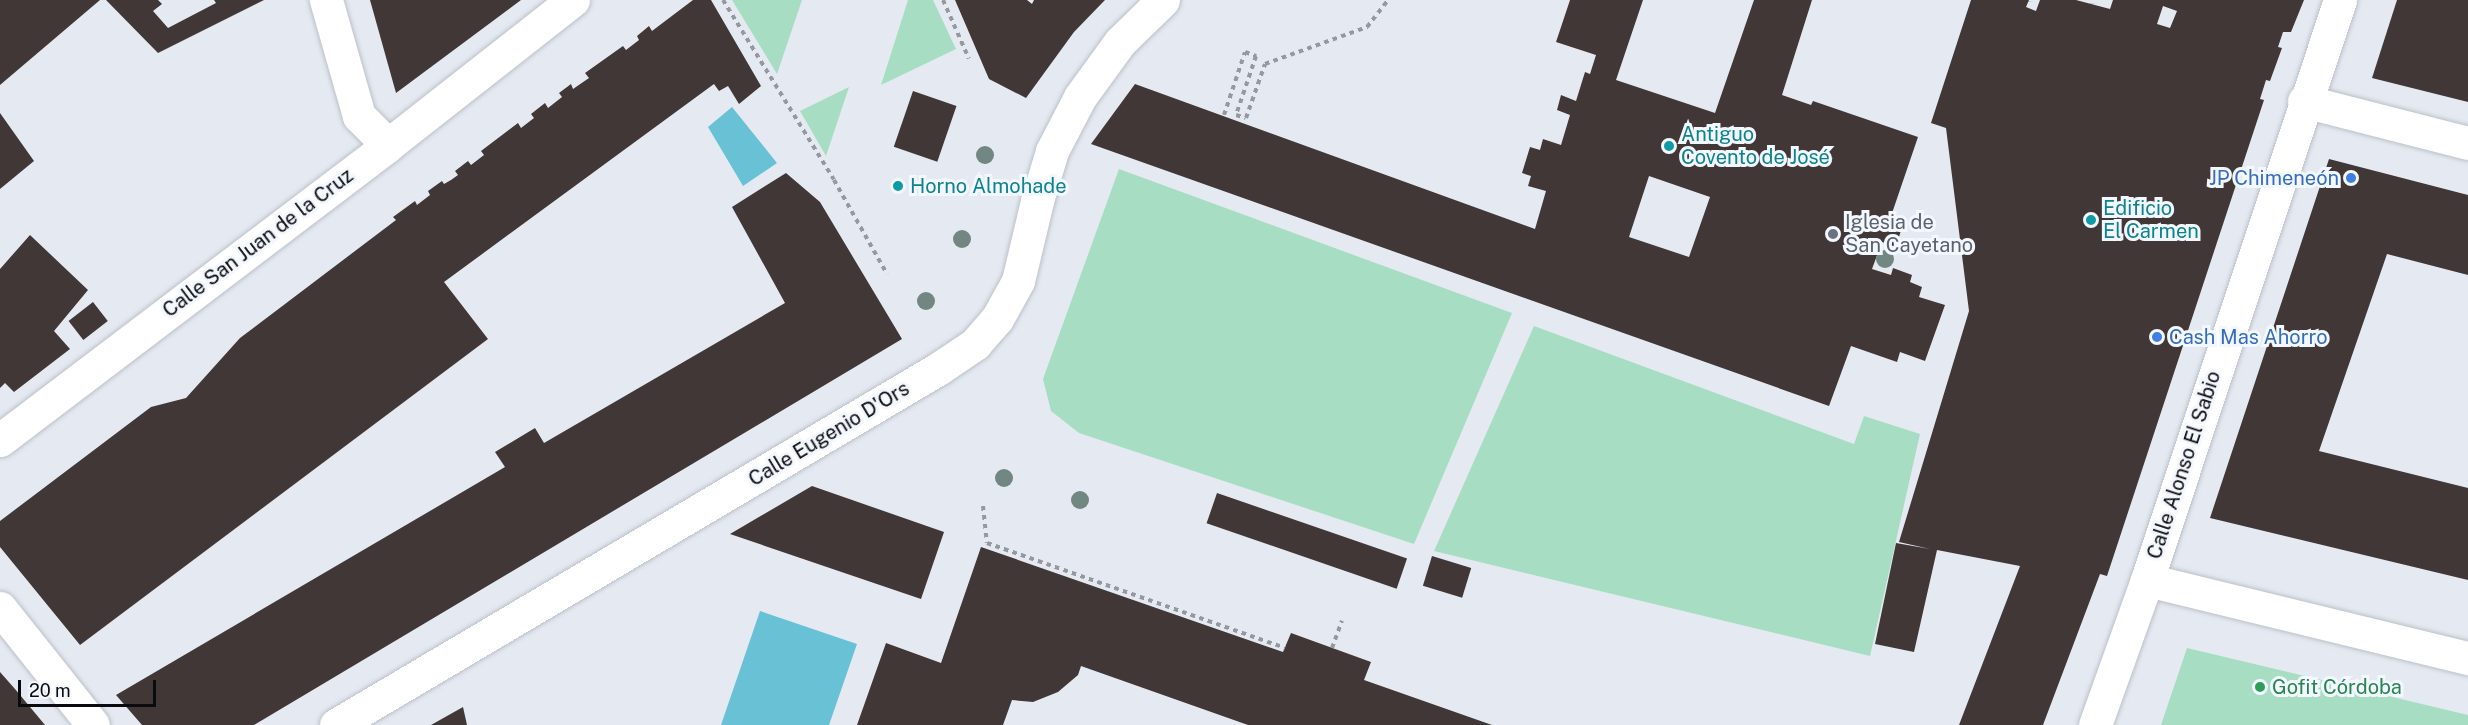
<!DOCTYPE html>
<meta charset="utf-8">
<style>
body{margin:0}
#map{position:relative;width:2468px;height:725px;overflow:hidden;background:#e5eaf2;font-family:"Public Sans",sans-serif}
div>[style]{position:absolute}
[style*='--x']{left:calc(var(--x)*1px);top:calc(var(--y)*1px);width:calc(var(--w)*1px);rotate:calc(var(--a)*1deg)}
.green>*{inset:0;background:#a7ddc2}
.water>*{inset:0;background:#68c1d5}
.building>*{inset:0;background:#403736;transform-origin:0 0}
.path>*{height:4px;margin-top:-2px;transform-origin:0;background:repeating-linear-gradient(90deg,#95989e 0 4.5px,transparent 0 9px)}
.roads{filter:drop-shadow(0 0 2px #bcc0c9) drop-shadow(0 0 2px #bcc0c9)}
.street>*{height:33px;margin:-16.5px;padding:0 16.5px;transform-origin:16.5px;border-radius:16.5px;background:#fff}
.trees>*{width:18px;height:18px;margin:-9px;border-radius:50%;background:#728682}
.dots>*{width:16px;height:16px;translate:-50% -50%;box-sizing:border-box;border:3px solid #f3f7fe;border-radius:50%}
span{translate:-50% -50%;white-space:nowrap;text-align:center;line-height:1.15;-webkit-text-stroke:6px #f3f7fe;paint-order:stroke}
.culture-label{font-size:20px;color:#0d838f}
.left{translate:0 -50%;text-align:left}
.shop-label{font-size:20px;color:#366cbe}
.right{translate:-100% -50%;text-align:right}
.worship-label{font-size:20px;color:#5b616d}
.street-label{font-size:20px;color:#0a0b0e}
.leisure-label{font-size:20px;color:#27864d}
.scale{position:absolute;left:18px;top:680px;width:138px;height:27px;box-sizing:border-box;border:3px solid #0a0b0e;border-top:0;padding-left:8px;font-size:18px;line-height:21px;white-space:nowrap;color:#0a0b0e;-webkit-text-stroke:4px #f3f7fe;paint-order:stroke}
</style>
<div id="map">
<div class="green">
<i style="clip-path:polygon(732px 0,802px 0,777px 74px)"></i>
<i style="clip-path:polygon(908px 0,933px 0,956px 49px,881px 85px)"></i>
<i style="clip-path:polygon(849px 87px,826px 156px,800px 111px)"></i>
<i style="clip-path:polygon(1119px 169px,1512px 313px,1414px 544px,1079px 433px,1051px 411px,1043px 379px)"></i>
<i style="clip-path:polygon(1534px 326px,1854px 444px,1864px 416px,1920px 434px,1870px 656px,1434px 551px)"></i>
<i style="clip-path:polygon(2187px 648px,2468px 715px,2468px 725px,2161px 725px)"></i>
</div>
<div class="water">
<i style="clip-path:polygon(732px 107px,777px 163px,743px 186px,708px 127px)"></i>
<i style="clip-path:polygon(760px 611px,857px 644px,829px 725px,721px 725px)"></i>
</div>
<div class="building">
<i style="clip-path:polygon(0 0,100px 0,0 85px)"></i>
<i style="clip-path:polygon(106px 0,158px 0,162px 4px,153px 11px,168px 28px,216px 3px,214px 0,264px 0,158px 53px)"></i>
<i style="clip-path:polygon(370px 0,521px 0,396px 93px)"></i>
<i style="clip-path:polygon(693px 0,711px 0,761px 86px,739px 104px,728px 86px,719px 91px,714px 84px,444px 282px,488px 339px,80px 645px,0 547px,0 521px,151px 407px,186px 398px,240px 338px,396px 220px,393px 217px,415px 201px,417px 205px,430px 195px,428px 191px,442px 181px,444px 184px,451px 180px,458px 175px,455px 171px,468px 161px,471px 165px,484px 155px,481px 151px,518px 123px,521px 128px,534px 118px,531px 114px,545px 103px,548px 108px,562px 97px,559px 93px,571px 84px,573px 89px,589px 78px,585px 73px,623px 46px,626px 50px,639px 40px,637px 36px,649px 26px,652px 31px)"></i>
<i style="clip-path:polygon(955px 0,1027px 0,1032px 4px,1034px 0,1105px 0,1074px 32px,1026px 98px,989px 79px)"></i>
<i style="clip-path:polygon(evenodd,1570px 0,1643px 0,1616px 80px,1715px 113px,1754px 0,1812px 0,1782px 95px,1811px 105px,1813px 101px,1918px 137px,1889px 222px,1902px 227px,1896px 247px,1882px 242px,1872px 269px,1891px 275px,1893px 268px,1912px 275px,1910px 282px,1922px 287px,1919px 297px,1945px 305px,1925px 361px,1900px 352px,1897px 362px,1851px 346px,1829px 406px,1091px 144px,1135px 84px,1535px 229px,1546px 191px,1528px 186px,1531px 176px,1522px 173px,1530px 147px,1540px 150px,1543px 139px,1561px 145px,1570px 115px,1557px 110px,1561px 95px,1576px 101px,1585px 72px,1590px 74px,1596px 55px,1556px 42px,1570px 0,1649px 176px,1710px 197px,1689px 257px,1629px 237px,1649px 176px)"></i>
<i style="clip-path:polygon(evenodd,1971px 0,2029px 0,2026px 7px,2036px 11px,2040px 0,2076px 0,2110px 9px,2113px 0,2304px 0,2291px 32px,2283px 32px,2278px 47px,2282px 48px,2270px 81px,2266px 80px,2260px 99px,2264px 100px,2107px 576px,2100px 574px,2043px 725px,1959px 725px,2020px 566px,1937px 550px,1914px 652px,1875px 644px,1896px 543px,1930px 549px,1899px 542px,1969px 311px,1946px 128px,1931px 123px,1971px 0,2163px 6px,2177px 11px,2170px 28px,2157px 24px,2163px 6px)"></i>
<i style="clip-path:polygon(2397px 0,2468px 0,2468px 102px,2372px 78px)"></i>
<i style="left:913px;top:91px;width:46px;height:59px;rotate:19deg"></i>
<i style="clip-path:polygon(0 113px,34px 161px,0 189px)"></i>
<i style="clip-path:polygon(2329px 159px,2468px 195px,2468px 275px,2387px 254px,2319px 451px,2468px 488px,2468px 580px,2210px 518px)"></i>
<i style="clip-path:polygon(786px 173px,820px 202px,902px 339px,254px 725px,142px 725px,116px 695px,505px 467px,495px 452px,535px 428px,544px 443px,785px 303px,732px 207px)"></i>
<i style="clip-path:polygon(30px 235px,88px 290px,54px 331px,70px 349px,14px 392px,5px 383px,0 388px,0 269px)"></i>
<i style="left:93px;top:302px;width:24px;height:31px;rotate:52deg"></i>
<i style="clip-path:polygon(812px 486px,944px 532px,921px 599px,730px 534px)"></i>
<i style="left:1217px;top:493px;width:201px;height:32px;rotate:19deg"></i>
<i style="clip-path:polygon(981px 547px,1283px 652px,1291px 633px,1371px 662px,1364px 680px,1492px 725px,1248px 725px,1081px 666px,1078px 675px,1058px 692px,1033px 702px,1012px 700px,1003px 725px,857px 725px,886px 643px,941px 663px)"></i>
<i style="left:1432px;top:556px;width:41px;height:31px;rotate:17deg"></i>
<i style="clip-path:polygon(0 672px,15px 689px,45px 725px,0 725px)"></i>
<i style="clip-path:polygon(463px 707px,467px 725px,431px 725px)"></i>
</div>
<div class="path">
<i style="--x:723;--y:0;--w:211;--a:58.3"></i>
<i style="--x:834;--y:180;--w:108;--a:60.6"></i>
<i style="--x:943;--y:0;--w:64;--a:66.2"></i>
<i style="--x:1224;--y:115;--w:66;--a:-71.6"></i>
<i style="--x:1245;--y:52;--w:12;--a:20"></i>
<i style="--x:1256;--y:56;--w:62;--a:108.7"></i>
<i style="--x:1236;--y:115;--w:10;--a:17"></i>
<i style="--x:1246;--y:118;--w:57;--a:-70.6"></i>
<i style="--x:1265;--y:64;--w:109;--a:-19.9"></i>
<i style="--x:1367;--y:27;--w:34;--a:-52"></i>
<i style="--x:983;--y:506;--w:37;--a:84"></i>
<i style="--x:987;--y:543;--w:316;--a:19.4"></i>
<i style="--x:1332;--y:648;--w:29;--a:-70"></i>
</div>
<div class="roads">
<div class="street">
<i style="--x:2304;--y:101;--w:169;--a:14.4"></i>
<i style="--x:388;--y:145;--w:235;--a:-38.1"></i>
<i style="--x:0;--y:440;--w:487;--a:-37.2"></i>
<i style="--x:388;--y:145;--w:41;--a:-135"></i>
<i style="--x:359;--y:116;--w:121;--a:-105.9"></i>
<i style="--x:2147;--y:580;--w:330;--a:13.7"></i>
<i style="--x:0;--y:608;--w:149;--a:51.5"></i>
<i style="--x:336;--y:725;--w:699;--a:-30.6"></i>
<i style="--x:938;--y:369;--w:45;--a:-34"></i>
<i style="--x:975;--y:344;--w:33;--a:-49"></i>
<i style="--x:997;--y:319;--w:43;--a:-61.1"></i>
<i style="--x:1018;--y:281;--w:82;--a:-76.6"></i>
<i style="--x:1037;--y:201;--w:52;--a:-73.3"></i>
<i style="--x:1052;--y:151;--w:61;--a:-62.6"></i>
<i style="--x:1080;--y:97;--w:68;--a:-54"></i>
<i style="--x:1120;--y:42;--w:60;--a:-44.3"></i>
<i style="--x:2095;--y:725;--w:154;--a:-70.3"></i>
<i style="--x:2147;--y:580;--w:611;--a:-71.59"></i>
</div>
</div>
<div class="trees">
<i style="left:985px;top:155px"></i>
<i style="left:962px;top:239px"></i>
<i style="left:1885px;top:259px"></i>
<i style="left:926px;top:301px"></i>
<i style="left:1004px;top:478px"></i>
<i style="left:1080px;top:500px"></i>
</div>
<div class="dots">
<i style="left:1669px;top:146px;background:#0f9aa8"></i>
<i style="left:2351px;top:178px;background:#3f7fe0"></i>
<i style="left:898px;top:186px;background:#0f9aa8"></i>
<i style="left:2091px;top:220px;background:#0f9aa8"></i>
<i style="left:1833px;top:234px;background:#6b7280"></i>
<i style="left:2157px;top:337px;background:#3f7fe0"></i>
<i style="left:2260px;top:687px;background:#2e9e5b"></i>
</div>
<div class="culture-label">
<span class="left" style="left:1681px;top:146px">Antiguo<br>Covento de José</span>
<span class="left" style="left:910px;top:186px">Horno Almohade</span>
<span class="left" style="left:2103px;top:220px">Edificio<br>El Carmen</span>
</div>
<div class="shop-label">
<span class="right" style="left:2339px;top:178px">JP Chimeneón</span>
<span class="left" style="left:2169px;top:337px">Cash Mas Ahorro</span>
</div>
<div class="worship-label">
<span class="left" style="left:1845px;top:234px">Iglesia de<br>San Cayetano</span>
</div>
<div class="street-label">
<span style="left:258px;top:243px;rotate:-37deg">Calle San Juan de la Cruz</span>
<span style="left:829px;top:434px;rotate:-31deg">Calle Eugenio D'Ors</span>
<span style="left:2184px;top:465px;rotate:-72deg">Calle Alonso El Sabio</span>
</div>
<div class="leisure-label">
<span class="left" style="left:2272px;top:687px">Gofit Córdoba</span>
</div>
<div class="scale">20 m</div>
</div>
